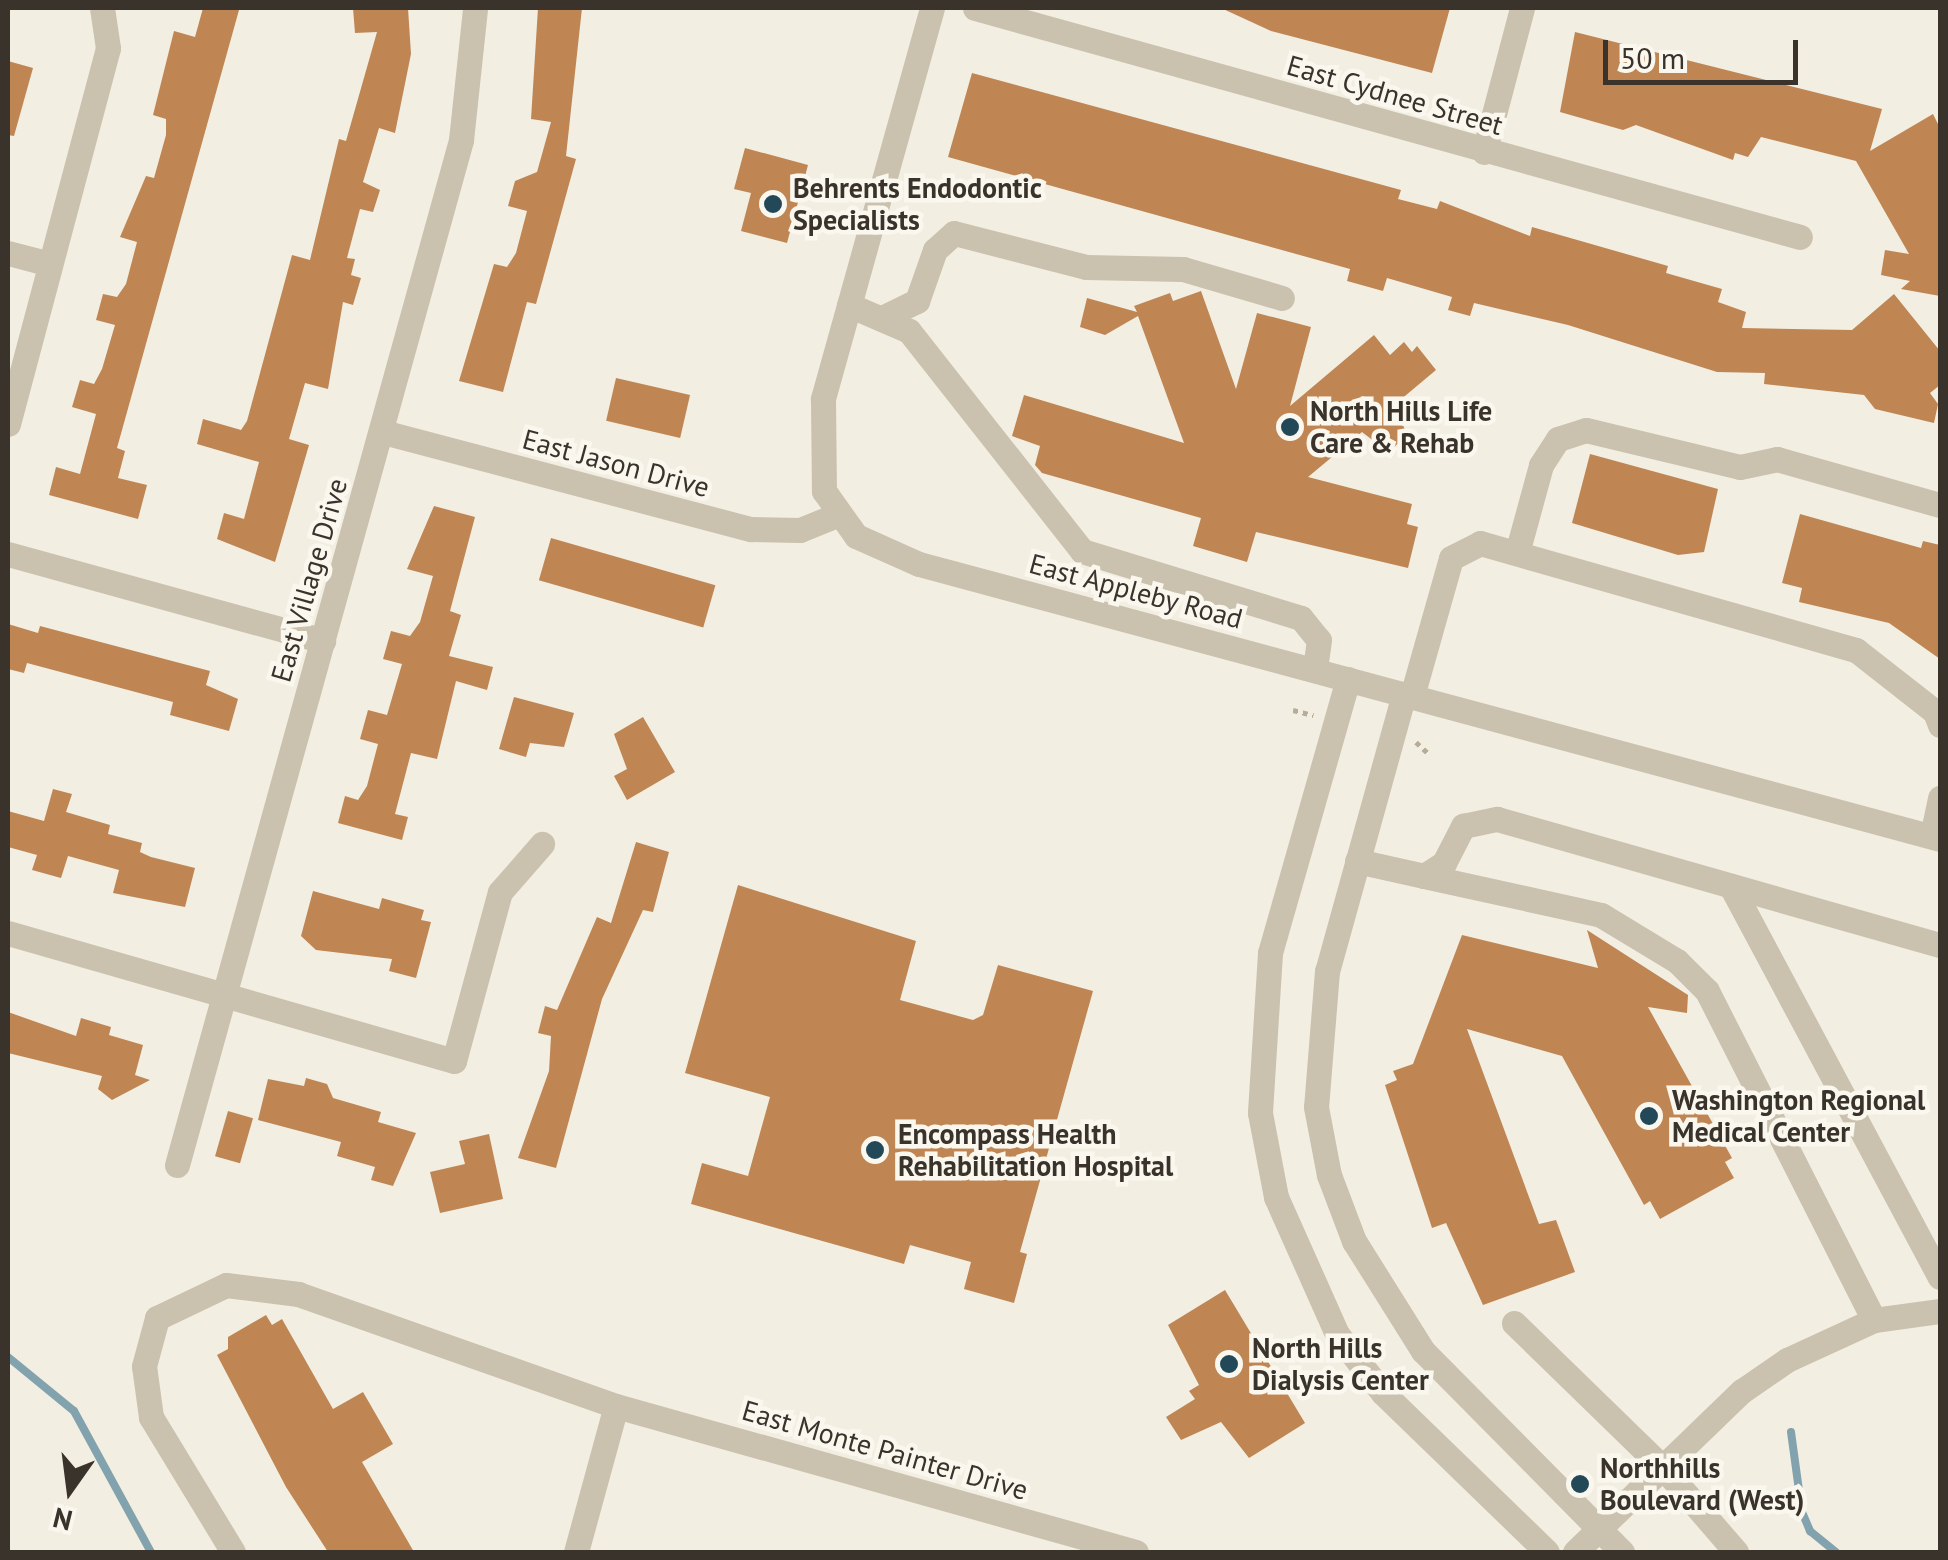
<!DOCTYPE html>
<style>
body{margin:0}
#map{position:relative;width:1948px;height:1560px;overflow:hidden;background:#f2eee2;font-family:"PT Sans",sans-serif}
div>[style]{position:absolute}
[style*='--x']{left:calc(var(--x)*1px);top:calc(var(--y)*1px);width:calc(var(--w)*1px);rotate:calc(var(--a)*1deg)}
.stream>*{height:8px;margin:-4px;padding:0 4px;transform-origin:4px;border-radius:4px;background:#82a2ae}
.building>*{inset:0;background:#bf8654;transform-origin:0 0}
.path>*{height:5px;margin-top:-2.5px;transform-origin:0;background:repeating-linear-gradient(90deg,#b6ac98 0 5px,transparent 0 10px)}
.minor>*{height:25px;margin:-12.5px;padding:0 12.5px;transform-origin:12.5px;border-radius:12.5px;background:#cac1ae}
.dots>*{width:28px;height:28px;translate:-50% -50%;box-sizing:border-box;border:5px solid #faf7ef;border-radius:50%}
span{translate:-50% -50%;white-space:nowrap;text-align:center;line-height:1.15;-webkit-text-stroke:9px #faf7ef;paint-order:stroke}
.street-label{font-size:28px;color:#3a332c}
.poi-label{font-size:28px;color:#3a332c;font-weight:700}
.left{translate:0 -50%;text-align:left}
.frame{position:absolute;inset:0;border:10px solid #3a332c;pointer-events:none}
.north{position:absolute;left:20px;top:1440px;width:100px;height:100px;-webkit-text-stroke:8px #faf7ef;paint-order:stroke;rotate:194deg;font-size:28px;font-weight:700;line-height:40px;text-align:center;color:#3a332c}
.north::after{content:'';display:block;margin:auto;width:35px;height:45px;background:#3a332c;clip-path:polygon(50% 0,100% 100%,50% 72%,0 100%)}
.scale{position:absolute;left:1603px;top:40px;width:195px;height:45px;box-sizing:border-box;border:5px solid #3a332c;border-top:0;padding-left:12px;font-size:30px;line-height:35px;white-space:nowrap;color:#3a332c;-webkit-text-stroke:8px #faf7ef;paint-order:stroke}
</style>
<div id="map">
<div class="stream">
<i style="--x:8;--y:1357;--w:85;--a:39.3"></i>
<i style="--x:74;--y:1411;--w:161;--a:61.4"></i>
<i style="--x:1791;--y:1432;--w:81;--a:82.2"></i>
<i style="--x:1802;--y:1512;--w:21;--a:67"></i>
<i style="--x:1810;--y:1531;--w:33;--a:39"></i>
</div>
<div class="building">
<i style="clip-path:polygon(203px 8px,239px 10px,117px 448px,125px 451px,118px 478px,147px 485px,138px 519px,49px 495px,56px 467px,80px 474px,96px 414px,72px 407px,80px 380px,94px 384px,102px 369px,115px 325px,96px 320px,103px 294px,117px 297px,126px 284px,137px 242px,120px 237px,146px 176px,154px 178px,166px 135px,166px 119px,153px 115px,174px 31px,195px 37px)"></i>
<i style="clip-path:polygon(353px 8px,408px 8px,411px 54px,395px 133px,379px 128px,363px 182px,380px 190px,373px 212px,360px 209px,347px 258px,355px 259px,351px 275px,361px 278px,353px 305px,343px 302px,328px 389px,305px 383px,289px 439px,309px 445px,275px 562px,217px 539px,224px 513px,244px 519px,259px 462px,197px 444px,203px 419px,241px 430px,247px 421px,292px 255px,310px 260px,339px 139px,346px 141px,377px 32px,355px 33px)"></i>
<i style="clip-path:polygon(538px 8px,582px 8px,566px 156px,576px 159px,536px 304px,527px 302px,503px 392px,459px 381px,494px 264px,507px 267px,516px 253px,527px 211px,508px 206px,515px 181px,537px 172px,551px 122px,531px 119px)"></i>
<i style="clip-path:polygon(1221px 8px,1450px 8px,1432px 73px,1271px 31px)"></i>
<i style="clip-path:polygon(1575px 32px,1882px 109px,1870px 151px,1933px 114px,1940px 128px,1940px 296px,1901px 289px,1910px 281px,1881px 275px,1885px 250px,1909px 254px,1856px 161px,1761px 137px,1748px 157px,1735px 153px,1733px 160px,1636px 125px,1623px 130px,1560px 112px)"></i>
<i style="clip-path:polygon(8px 61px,33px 68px,14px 136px,8px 135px)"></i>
<i style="clip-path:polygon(972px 73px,1401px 190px,1398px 199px,1437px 209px,1440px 201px,1530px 236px,1532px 227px,1668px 266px,1666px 273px,1722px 289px,1718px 302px,1746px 312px,1742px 328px,1852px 330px,1894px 294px,1940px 351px,1940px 385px,1930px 393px,1938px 404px,1934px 423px,1875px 409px,1864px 395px,1764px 384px,1765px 373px,1717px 372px,1568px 325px,1474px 303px,1470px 316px,1448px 310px,1452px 297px,1387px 278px,1383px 291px,1347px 281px,1350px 269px,948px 157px)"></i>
<i style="clip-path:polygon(745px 148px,808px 165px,787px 243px,741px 231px,751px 193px,734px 189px)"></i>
<i style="clip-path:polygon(1201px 291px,1236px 389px,1257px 313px,1311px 327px,1290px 406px,1374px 335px,1390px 355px,1404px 342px,1412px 352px,1417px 346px,1436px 370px,1393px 406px,1408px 435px,1388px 452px,1362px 432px,1308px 477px,1412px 504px,1407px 524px,1418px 527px,1408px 568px,1256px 532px,1247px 562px,1193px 546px,1201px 518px,1042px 473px,1035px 465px,1040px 446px,1012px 436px,1024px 395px,1184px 443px,1138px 316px,1105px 335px,1080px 327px,1087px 298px,1137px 312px,1134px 306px,1170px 293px,1173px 301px)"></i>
<i style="left:616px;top:378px;width:76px;height:44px;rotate:13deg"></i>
<i style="clip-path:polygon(1590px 454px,1718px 489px,1704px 552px,1678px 555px,1572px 523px)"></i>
<i style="clip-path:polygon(434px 506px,475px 517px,450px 611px,461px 615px,449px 656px,493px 667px,487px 690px,456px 681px,437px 759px,411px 753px,395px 814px,408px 817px,402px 840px,338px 823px,345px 796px,358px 800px,367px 786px,378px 744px,360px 739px,368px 710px,387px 715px,402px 664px,383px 659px,391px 631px,410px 636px,420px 622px,433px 576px,407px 569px)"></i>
<i style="clip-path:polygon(1800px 514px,1921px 548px,1923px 541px,1940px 545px,1940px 659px,1889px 623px,1799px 602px,1802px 588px,1782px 583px)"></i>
<i style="left:551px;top:538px;width:171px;height:44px;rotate:16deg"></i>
<i style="clip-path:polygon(8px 624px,38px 633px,40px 626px,210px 671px,206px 685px,238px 699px,229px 731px,170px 715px,173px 702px,27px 663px,24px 673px,8px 669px)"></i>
<i style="clip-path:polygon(514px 697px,574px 713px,564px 747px,530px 743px,526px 757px,499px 749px)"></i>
<i style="clip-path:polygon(643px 717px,675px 772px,627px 800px,614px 776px,627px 769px,614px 734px)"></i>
<i style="clip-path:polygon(53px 789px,72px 794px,66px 812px,110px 825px,108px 834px,142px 843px,140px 852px,151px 857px,195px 868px,185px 907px,113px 893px,119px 870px,68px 856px,61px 878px,32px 870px,37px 855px,8px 847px,8px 811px,44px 821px)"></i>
<i style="clip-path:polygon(636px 842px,669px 852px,653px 912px,643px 910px,602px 999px,556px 1168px,518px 1158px,549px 1071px,551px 1036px,538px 1033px,545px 1006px,557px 1010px,597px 917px,611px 923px)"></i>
<i style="clip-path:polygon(738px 885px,916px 941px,900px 1000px,973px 1020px,983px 1015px,998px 965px,1093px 991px,1020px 1252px,1027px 1254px,1014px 1303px,964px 1289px,971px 1262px,910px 1245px,904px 1264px,691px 1204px,702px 1163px,748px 1176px,770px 1097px,685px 1073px)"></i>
<i style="clip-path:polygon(313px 891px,379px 909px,382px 898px,424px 910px,421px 920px,431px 922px,416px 978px,389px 971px,392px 959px,316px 950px,301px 936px)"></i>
<i style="clip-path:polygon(1587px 930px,1688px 995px,1687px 1013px,1648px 1007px,1732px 1158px,1725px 1162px,1734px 1178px,1660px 1219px,1650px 1201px,1644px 1205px,1562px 1056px,1467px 1029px,1539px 1224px,1556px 1220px,1575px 1272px,1483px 1305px,1446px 1223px,1432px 1228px,1385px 1085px,1397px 1080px,1393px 1071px,1413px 1064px,1462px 935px,1598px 968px)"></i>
<i style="clip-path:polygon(8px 1012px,76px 1036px,81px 1018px,111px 1027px,109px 1035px,143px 1045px,135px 1075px,150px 1080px,112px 1100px,98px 1089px,102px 1076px,8px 1053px)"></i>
<i style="clip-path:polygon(306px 1078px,327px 1084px,333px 1098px,381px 1112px,378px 1122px,416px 1133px,393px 1186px,371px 1180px,375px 1167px,337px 1156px,341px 1142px,258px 1120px,268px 1079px,304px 1086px)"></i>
<i style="left:228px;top:1111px;width:26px;height:47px;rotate:16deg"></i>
<i style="clip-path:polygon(489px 1134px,503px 1199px,440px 1213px,430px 1172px,465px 1164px,459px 1141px)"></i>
<i style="clip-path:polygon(1225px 1290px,1305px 1423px,1249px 1458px,1221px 1422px,1181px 1440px,1166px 1417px,1195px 1399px,1189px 1391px,1199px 1385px,1168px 1325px)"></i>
<i style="clip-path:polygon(266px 1315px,272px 1325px,282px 1319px,333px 1409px,363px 1392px,393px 1444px,362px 1462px,414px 1552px,328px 1552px,286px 1487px,217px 1355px,228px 1349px,228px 1337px)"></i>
</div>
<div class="path">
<i style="--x:1293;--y:710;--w:21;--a:14"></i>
<i style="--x:1416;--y:742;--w:16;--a:43"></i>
</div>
<div class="minor">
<i style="--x:932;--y:8;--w:406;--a:105.6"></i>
<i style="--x:823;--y:399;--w:92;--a:89.4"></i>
<i style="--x:824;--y:491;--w:55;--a:54.6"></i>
<i style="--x:856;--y:536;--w:69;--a:24"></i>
<i style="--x:919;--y:564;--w:1057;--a:15.07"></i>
<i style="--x:975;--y:8;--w:856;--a:15.51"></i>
<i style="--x:1484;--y:152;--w:149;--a:-75.2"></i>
<i style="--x:8;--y:253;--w:43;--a:14.7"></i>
<i style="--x:849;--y:305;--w:65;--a:23.4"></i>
<i style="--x:909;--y:331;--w:280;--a:51.8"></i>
<i style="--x:1082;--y:551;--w:229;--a:17"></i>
<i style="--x:1301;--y:618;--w:28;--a:51"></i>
<i style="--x:1319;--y:640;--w:30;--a:98"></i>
<i style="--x:884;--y:317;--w:37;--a:-26"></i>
<i style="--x:917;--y:301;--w:54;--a:-70.6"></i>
<i style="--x:935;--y:250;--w:25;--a:-42"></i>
<i style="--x:954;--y:233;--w:136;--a:14.4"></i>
<i style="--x:1086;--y:267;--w:97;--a:1.2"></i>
<i style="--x:1183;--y:269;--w:103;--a:16.3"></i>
<i style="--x:8;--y:424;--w:389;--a:-75.1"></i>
<i style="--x:108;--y:48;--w:40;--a:-98.5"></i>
<i style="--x:383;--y:432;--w:381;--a:14.8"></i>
<i style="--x:751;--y:529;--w:49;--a:1.2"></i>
<i style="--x:800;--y:530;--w:38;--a:-22"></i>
<i style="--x:1517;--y:553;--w:91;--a:-74.7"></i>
<i style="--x:1541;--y:465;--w:31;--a:-57"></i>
<i style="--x:1558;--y:439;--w:29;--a:-18"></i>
<i style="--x:1586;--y:430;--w:158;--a:13.5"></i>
<i style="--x:1740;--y:467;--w:38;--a:-12"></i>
<i style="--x:1777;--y:459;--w:169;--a:15.8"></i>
<i style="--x:8;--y:554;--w:327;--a:15.4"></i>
<i style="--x:1348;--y:679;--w:285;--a:105.9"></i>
<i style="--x:1270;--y:953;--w:160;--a:93.6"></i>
<i style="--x:1260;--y:1113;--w:86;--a:79.2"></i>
<i style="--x:1276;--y:1197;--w:150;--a:66"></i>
<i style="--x:1337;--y:1334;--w:75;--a:52.1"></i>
<i style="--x:1383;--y:1393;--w:228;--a:44.1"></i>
<i style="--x:1404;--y:694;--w:288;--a:105.5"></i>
<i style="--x:1327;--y:971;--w:136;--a:94.6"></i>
<i style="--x:1316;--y:1107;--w:69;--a:79.2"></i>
<i style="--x:1329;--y:1175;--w:71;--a:69.3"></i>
<i style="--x:1354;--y:1241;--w:130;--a:57.9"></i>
<i style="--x:1423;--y:1351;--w:283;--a:45.3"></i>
<i style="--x:1412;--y:696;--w:143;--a:-74.2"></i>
<i style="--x:1451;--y:558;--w:33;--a:-27"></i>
<i style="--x:1480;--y:543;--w:391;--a:15.9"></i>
<i style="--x:1856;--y:650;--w:100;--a:38.1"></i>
<i style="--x:1935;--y:712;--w:14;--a:69"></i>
<i style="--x:1932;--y:836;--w:39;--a:-78"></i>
<i style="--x:1357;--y:861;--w:69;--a:12.6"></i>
<i style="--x:1424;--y:876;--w:24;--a:-33"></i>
<i style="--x:1444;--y:863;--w:42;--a:-62.8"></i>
<i style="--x:1463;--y:826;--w:35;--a:-12"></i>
<i style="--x:1497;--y:819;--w:461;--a:15.9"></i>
<i style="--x:1424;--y:876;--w:181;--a:12.4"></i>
<i style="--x:1601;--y:915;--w:89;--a:31.2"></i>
<i style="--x:1677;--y:961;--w:42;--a:45"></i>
<i style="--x:1707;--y:991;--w:369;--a:63.1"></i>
<i style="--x:1731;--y:886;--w:443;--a:61.9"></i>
<i style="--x:8;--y:933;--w:464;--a:16"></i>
<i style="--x:454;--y:1061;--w:175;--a:-74.8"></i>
<i style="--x:500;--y:892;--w:64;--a:-48.8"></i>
<i style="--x:177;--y:1165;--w:1064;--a:-74.51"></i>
<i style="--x:461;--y:140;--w:133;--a:-83.9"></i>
<i style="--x:1514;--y:1323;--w:214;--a:44.2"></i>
<i style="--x:1667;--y:1472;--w:106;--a:49.2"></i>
<i style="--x:233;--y:1552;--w:158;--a:-121.3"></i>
<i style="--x:151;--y:1417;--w:51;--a:-97.8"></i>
<i style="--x:144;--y:1366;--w:50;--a:-74.8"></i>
<i style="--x:157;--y:1318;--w:76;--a:-25.6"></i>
<i style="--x:226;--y:1285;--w:73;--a:7.1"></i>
<i style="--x:298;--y:1294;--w:337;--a:19.4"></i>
<i style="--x:616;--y:1406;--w:540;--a:15.68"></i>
<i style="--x:576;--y:1552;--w:151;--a:-74.7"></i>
<i style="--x:1575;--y:1552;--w:232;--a:-44"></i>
<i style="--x:1742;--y:1391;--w:55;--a:-34.6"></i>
<i style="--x:1787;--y:1360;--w:96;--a:-24.7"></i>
<i style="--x:1874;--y:1320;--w:67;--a:-7.8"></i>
</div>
<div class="dots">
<i style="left:773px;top:204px;background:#234959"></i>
<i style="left:1290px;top:427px;background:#234959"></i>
<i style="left:1649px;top:1116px;background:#234959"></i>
<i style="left:875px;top:1150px;background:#234959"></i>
<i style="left:1229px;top:1364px;background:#234959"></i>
<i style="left:1580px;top:1484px;background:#234959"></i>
</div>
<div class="street-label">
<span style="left:1395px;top:95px;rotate:16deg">East Cydnee Street</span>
<span style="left:616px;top:463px;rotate:15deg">East Jason Drive</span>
<span style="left:309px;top:580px;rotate:-74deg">East Village Drive</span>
<span style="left:1136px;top:591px;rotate:15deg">East Appleby Road</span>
<span style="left:885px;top:1450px;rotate:16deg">East Monte Painter Drive</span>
</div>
<div class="poi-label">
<span class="left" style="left:793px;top:204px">Behrents Endodontic<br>Specialists</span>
<span class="left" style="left:1310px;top:427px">North Hills Life<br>Care &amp; Rehab</span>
<span class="left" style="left:1672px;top:1116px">Washington Regional<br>Medical Center</span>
<span class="left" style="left:898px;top:1150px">Encompass Health<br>Rehabilitation Hospital</span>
<span class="left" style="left:1252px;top:1364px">North Hills<br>Dialysis Center</span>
<span class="left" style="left:1600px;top:1484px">Northhills<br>Boulevard (West)</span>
</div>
<div class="frame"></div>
<div class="north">N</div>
<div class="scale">50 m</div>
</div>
